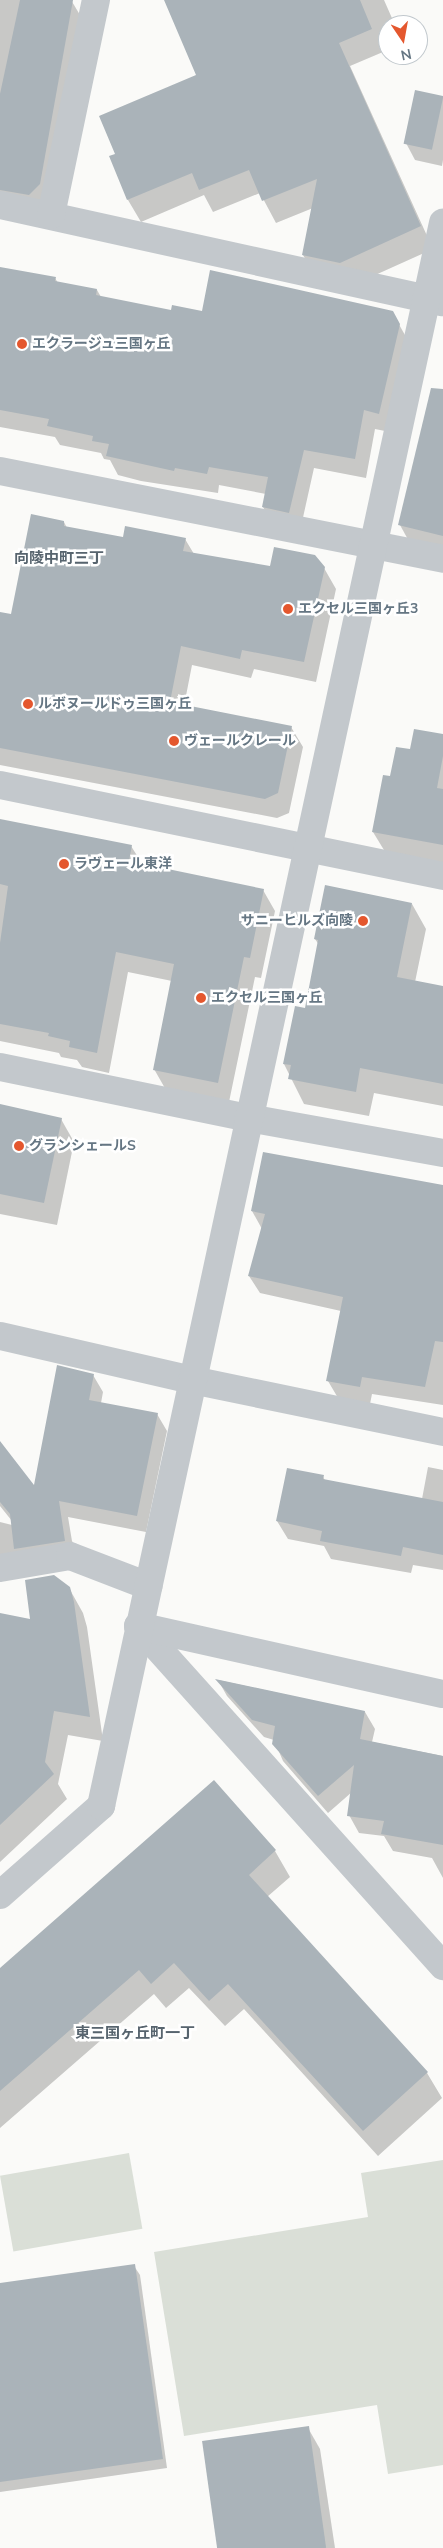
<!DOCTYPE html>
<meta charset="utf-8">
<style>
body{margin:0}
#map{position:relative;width:443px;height:2548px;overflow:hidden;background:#fafaf8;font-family:"Nunito Sans","Noto Sans JP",sans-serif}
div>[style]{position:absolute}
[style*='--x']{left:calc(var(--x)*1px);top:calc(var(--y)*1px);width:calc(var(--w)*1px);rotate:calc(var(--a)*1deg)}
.green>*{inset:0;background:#dadfd7;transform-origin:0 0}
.shadow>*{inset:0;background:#0003}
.building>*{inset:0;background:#aab3b9;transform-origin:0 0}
.minor>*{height:28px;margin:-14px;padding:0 14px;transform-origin:14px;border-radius:14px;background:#c3c8cc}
.dots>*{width:14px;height:14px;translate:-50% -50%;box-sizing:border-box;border:2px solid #fff;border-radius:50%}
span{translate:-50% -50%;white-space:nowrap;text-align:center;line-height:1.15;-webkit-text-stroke:5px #fff;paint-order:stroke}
.poi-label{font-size:14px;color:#657683;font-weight:700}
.left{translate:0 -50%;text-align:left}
.right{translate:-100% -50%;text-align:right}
.neighbourhood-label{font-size:15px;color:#57646e;font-weight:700}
.north{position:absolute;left:378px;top:15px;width:50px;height:50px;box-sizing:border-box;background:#fff;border:1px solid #c1c8cd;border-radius:50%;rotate:168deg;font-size:14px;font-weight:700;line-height:20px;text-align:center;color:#657683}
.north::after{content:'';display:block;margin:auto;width:18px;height:22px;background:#e4572e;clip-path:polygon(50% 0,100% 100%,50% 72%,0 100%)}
</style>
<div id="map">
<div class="green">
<i style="left:129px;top:2153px;width:77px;height:131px;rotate:80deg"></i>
<i style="clip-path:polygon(443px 2160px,443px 2465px,388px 2474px,377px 2405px,184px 2436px,154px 2252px,368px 2217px,361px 2173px)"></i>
</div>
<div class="shadow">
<i style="clip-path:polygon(0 0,71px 0,83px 20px,50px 203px,0 207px)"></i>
<i style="clip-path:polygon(165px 0,384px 0,395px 25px,388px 25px,388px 34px,378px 38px,383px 52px,350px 66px,433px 249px,353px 285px,316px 277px,303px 255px,313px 208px,276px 223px,260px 193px,213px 212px,204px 195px,141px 222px,128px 200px,117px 154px,197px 75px)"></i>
<i style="clip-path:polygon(443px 97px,443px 160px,442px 166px,415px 160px,406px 143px)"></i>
<i style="clip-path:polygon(0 268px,55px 278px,58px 283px,97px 290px,101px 297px,172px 312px,392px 312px,410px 344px,390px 432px,375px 429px,366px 478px,314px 468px,300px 531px,274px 526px,263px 507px,266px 494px,219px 485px,218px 493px,141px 481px,118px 475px,110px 460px,104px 459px,101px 453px,60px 445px,55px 437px,0 427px)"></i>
<i style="clip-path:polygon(443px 431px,443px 551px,411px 545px,400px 525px)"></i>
<i style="clip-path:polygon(64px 522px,67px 528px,124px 538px,185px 539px,194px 554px,271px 568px,324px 568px,336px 589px,316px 682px,254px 669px,251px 678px,192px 665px,184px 706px,291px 727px,303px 747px,289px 813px,277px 818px,0 765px,0 613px,12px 615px)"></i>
<i style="clip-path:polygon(443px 735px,443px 865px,387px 855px,373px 832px,391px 778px,411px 751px)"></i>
<i style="clip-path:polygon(0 820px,131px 846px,143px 865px,263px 890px,275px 911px,261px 978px,255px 977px,229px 1102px,166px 1090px,154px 1069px,172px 981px,128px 972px,109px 1073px,82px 1067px,77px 1060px,61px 1057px,59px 1053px,0 1041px)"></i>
<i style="clip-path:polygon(412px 904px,426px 929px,415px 982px,443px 987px,443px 1106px,374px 1093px,369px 1116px,304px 1104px,284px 1064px,306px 1010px,319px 945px,315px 939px)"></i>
<i style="clip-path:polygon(0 1106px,61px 1119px,74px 1142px,57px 1225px,0 1214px)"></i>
<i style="clip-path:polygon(264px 1154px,443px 1186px,443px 1405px,372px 1394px,370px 1404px,338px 1398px,328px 1381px,341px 1311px,260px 1293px,249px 1276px,262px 1229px,252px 1211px)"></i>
<i style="clip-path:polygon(93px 1375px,103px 1392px,101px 1403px,157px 1414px,167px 1431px,146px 1532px,68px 1517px,72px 1541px,81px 1557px,0 1567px,0 1522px,16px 1526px,0 1506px,0 1443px,35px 1488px)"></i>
<i style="clip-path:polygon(428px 1467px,443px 1470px,443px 1570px,413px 1565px,411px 1573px,331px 1559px,324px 1546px,288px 1539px,277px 1521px,323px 1476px,325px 1481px,422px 1499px)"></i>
<i style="clip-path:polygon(69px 1588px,83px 1613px,87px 1627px,103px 1741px,68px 1735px,58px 1784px,67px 1799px,0 1862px,0 1615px,32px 1621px)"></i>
<i style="clip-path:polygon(218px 1680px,365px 1712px,375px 1729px,372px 1742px,443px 1756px,443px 1878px,432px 1858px,393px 1851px,384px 1836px,359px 1833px,349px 1815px,352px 1792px,328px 1813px,283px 1761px,274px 1740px,264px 1737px,227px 1696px)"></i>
<i style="clip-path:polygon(214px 1782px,275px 1851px,290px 1877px,267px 1897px,427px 2073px,442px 2098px,378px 2156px,244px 2009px,225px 2026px,189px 1988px,166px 2008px,154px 1994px,0 2128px,0 1969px)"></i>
<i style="clip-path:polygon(134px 2266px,140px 2275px,167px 2468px,0 2492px,0 2284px)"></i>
<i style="clip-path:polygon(308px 2428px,320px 2449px,335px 2548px,220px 2548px)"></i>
</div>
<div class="building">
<i style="clip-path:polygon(20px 0,73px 0,40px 184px,29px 195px,0 190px,0 94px)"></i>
<i style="clip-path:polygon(164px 0,360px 0,372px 29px,339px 43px,421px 226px,340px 263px,302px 255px,317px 179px,262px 201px,249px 170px,199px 190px,192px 173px,127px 200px,109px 156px,115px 154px,99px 116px,196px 75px)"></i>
<i style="left:415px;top:90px;width:29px;height:55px;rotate:12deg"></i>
<i style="clip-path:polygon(0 267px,56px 277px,55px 281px,97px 289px,96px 295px,171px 310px,172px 305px,202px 311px,210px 270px,393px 311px,400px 324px,379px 414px,364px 410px,355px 459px,304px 450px,289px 513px,262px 507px,268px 477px,209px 467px,207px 474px,175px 468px,174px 471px,106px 456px,109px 444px,92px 441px,93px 436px,47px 426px,49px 419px,0 410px)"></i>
<i style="clip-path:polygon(431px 388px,443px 389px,443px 536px,398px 525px)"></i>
<i style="clip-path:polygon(31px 514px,64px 521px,64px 526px,123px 537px,125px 526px,186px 538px,183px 551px,270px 566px,274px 547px,315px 555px,325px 567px,304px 662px,242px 650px,240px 659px,181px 646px,170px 702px,292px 726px,278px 793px,265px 799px,0 748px,0 612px,11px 614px)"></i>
<i style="clip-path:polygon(414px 729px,443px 734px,443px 756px,437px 788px,443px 789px,443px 845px,372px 832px,383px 775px,390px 776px,396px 747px,410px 749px)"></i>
<i style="clip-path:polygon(0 819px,132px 845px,129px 861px,264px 889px,250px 958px,244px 957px,218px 1083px,153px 1070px,174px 964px,116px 952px,97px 1053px,69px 1047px,70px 1041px,48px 1036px,49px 1033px,0 1024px,0 943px,8px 886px,0 884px)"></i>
<i style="clip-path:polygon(325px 885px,412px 903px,397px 977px,443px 986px,443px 1084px,360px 1068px,356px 1092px,288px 1079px,291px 1065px,283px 1064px,295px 1006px,305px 1008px,318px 940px,314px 939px)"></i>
<i style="clip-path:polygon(0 1104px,62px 1118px,44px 1203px,0 1194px)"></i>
<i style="clip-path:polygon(263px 1152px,443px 1185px,443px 1342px,435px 1341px,425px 1387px,362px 1377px,360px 1387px,326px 1381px,343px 1297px,248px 1276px,265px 1214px,251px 1211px)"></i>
<i style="clip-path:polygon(57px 1365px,94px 1374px,89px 1400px,158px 1413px,137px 1516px,59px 1501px,65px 1541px,14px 1549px,10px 1514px,0 1502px,0 1441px,34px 1485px)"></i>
<i style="clip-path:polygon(287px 1468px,324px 1475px,323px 1479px,443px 1502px,443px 1555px,403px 1547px,401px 1556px,320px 1541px,322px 1531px,276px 1521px)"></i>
<i style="clip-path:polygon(54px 1575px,70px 1587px,74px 1602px,90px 1717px,54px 1711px,45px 1762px,54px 1774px,0 1825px,0 1613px,30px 1619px,25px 1580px)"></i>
<i style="clip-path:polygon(215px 1679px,365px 1711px,360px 1739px,443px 1756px,443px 1845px,381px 1834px,384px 1821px,347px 1816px,354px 1765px,318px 1796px,272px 1744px,275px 1726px,252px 1720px)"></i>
<i style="clip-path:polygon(214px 1780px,276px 1850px,249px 1875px,428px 2072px,363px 2131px,228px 1984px,209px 2001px,174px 1963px,151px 1984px,139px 1970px,0 2091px,0 1968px)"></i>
<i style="clip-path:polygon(135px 2264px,163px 2459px,0 2482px,0 2283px)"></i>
<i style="left:309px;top:2426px;width:123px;height:108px;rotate:82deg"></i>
</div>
<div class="minor">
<i style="--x:0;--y:205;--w:453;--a:12.4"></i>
<i style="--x:51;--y:215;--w:220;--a:-78.2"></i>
<i style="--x:0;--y:471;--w:452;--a:11.2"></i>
<i style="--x:0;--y:785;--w:452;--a:11.6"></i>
<i style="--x:0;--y:1067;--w:253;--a:11.6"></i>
<i style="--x:248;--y:1118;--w:198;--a:10.2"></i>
<i style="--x:0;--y:1336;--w:197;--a:12.9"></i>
<i style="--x:192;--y:1380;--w:256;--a:11.7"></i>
<i style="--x:0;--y:1568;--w:71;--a:-9.7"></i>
<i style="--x:70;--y:1556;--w:84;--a:21"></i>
<i style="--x:138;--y:1626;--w:457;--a:48.1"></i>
<i style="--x:138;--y:1626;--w:312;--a:12.6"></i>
<i style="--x:0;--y:1895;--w:135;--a:-41.4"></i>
<i style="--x:101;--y:1806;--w:1620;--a:-77.81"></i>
</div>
<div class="dots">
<i style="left:22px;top:344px;background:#e4572e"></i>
<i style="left:288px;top:609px;background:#e4572e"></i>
<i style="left:28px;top:704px;background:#e4572e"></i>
<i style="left:174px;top:741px;background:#e4572e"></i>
<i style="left:64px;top:864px;background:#e4572e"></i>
<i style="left:363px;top:921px;background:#e4572e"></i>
<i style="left:201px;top:998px;background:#e4572e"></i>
<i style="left:19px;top:1146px;background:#e4572e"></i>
</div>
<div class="poi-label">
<span class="left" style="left:32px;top:344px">エクラージュ三国ヶ丘</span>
<span class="left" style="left:298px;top:609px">エクセル三国ヶ丘3</span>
<span class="left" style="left:38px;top:704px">ルボヌールドゥ三国ヶ丘</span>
<span class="left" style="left:184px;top:741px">ヴェールクレール</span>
<span class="left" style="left:74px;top:864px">ラヴェール東洋</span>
<span class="right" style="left:353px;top:921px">サニーヒルズ向陵</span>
<span class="left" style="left:211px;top:998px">エクセル三国ヶ丘</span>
<span class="left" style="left:29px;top:1146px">グランシェールS</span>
</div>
<div class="neighbourhood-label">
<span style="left:59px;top:559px">向陵中町三丁</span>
<span style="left:135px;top:2034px">東三国ヶ丘町一丁</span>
</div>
<div class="north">N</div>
</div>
